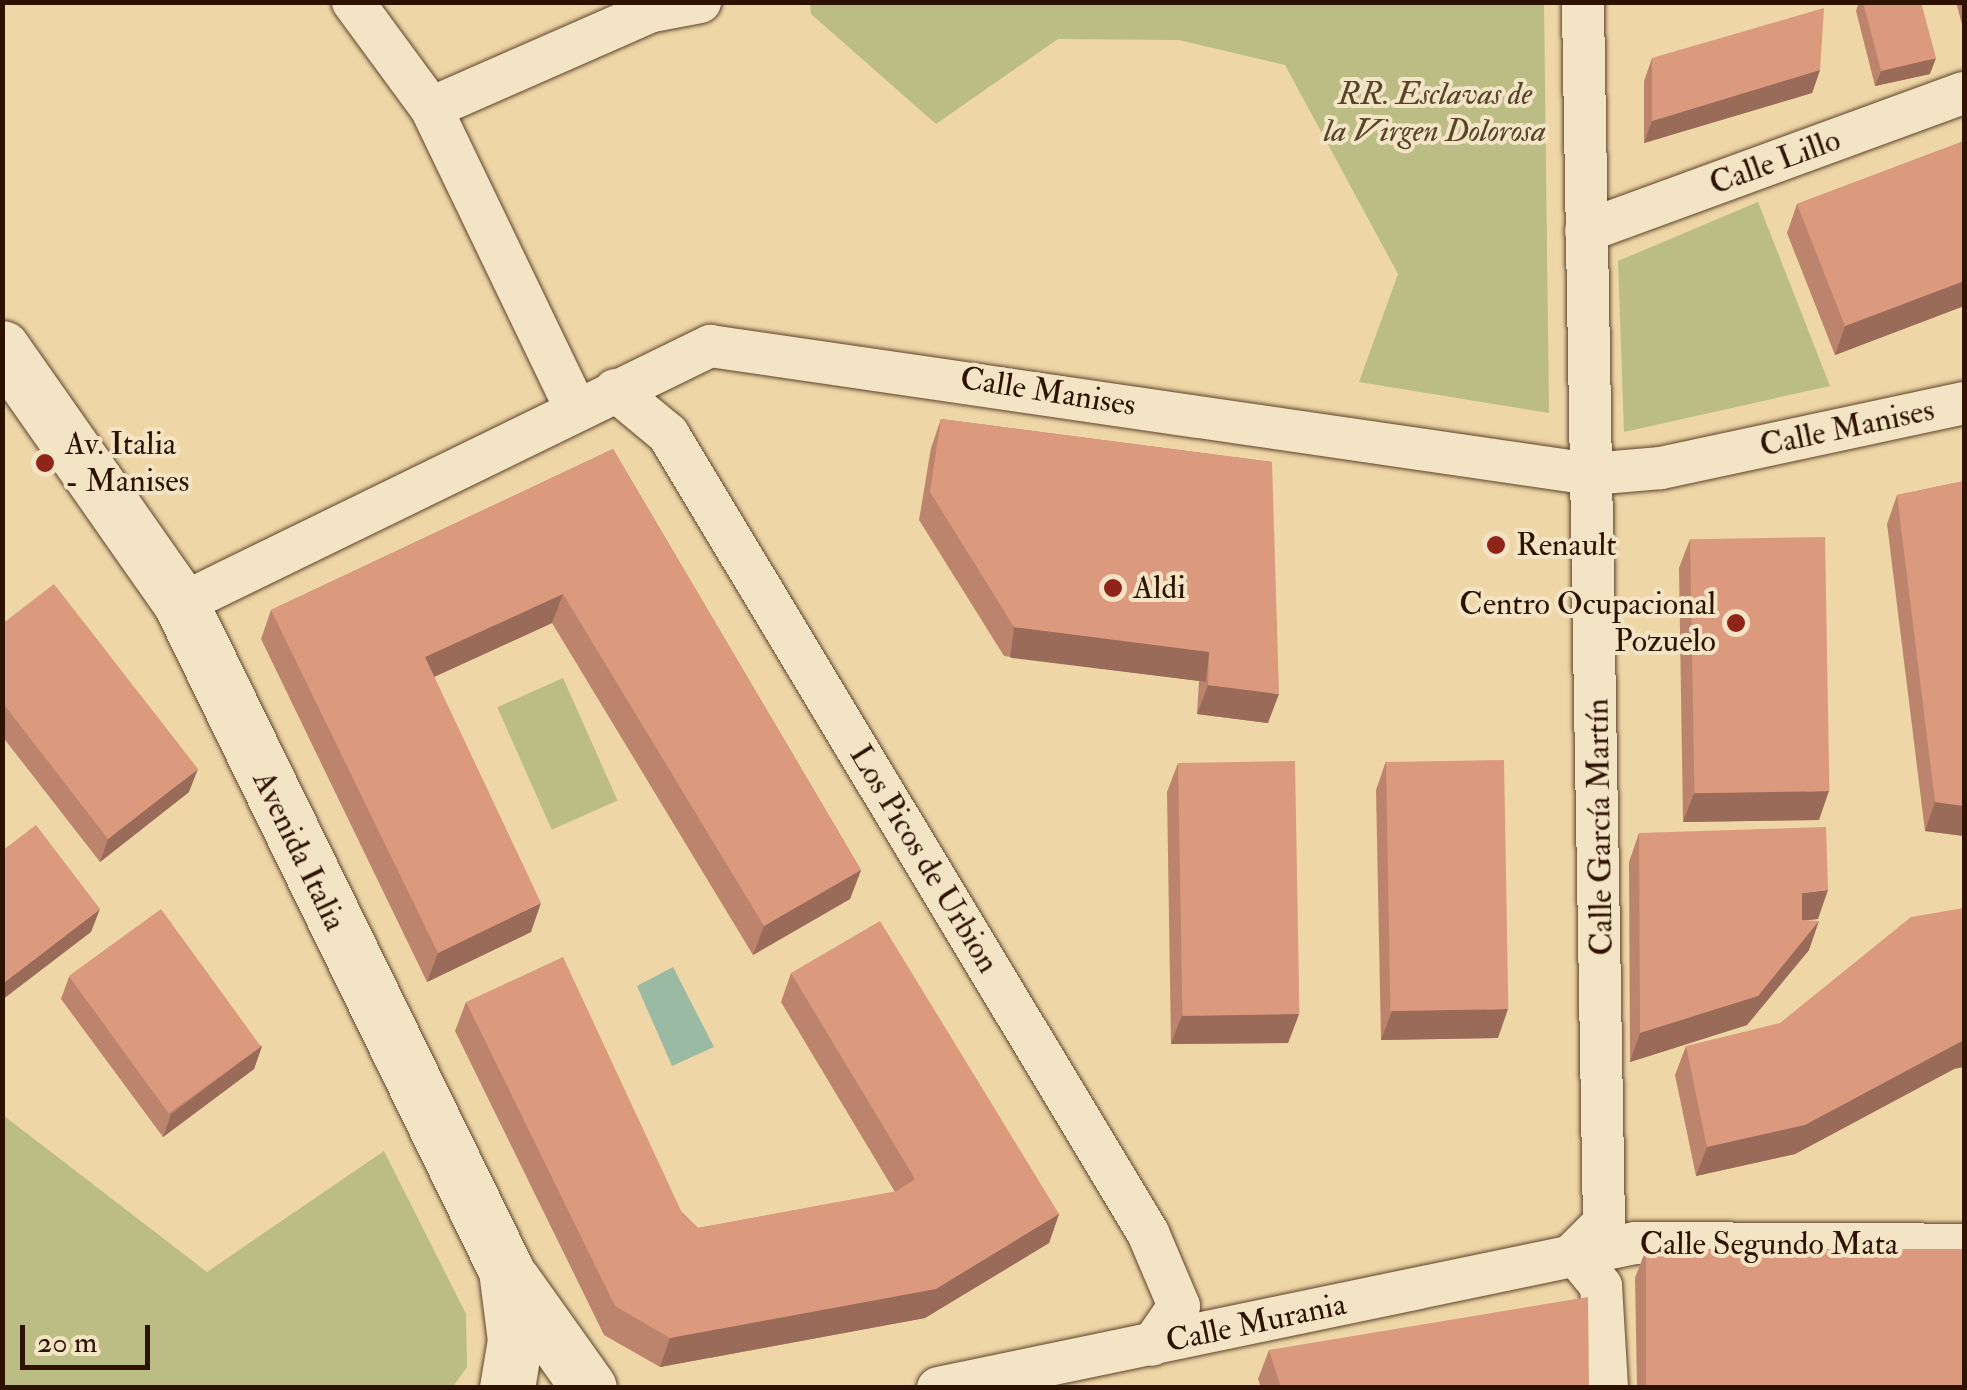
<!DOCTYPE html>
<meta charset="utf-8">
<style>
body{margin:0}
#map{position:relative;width:1967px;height:1390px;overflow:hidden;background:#eed6a7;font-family:"IM FELL Double Pica",serif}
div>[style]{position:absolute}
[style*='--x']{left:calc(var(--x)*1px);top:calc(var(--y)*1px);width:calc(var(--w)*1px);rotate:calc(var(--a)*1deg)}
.green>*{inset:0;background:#bbbd85;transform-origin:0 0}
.water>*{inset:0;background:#9bbaa3}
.roads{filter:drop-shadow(0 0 2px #5d432a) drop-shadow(0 0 2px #5d432a)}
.minor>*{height:42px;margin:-21px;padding:0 21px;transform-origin:21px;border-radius:21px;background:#f4e4c6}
.secondary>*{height:55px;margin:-27.5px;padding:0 27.5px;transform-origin:27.5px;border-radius:27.5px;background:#f4e4c6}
.wall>*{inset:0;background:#bc846c}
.shaded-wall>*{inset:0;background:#996b58;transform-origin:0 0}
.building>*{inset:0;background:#db997d;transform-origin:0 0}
.dots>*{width:28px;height:28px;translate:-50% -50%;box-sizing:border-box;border:5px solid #f4e4c6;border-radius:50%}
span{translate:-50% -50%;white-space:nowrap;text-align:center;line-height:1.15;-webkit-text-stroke:8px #f4e4c6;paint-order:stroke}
.park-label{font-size:32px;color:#584528;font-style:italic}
.street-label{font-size:32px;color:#2d1200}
.poi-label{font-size:32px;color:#2d1200}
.left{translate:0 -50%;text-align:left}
.right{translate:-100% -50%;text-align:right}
.frame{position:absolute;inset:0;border:5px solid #2d1200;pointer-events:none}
.scale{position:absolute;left:20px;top:1325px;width:130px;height:45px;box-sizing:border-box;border:5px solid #2d1200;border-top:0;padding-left:12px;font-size:30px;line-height:35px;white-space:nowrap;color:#2d1200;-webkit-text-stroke:8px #f4e4c6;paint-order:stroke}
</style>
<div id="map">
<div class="green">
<i style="clip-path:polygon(810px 3px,1544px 3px,1549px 413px,1359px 382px,1398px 274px,1285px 65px,1179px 40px,1058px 39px,936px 124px,811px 14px)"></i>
<i style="clip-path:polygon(1758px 202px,1830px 386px,1624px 432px,1618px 261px)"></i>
<i style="left:563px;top:678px;width:134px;height:72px;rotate:66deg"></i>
<i style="clip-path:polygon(3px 1115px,207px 1272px,384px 1151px,466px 1314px,467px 1367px,452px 1388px,3px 1387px)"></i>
</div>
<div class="water">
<i style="clip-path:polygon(673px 967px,714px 1047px,672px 1066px,637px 986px)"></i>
</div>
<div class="roads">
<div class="minor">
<i style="--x:353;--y:2;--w:132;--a:53.7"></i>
<i style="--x:431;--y:108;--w:334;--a:64.3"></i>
<i style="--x:431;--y:108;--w:241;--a:-23.7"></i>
<i style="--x:652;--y:11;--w:49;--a:-10.6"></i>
<i style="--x:1586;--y:231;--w:402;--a:-20.1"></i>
<i style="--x:615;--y:390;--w:69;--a:39.7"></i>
<i style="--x:668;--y:434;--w:932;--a:59"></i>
<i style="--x:1148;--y:1233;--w:79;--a:67"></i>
<i style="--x:1179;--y:1306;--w:47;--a:124.7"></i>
<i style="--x:181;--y:604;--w:589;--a:-26"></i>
<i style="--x:710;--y:346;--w:890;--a:8.27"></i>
<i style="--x:1591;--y:474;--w:70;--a:-4.9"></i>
<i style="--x:1661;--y:468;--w:310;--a:-12.1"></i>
<i style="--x:1574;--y:1253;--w:42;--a:-45"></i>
<i style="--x:1604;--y:1223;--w:1221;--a:-90.99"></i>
<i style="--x:1574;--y:1253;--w:43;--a:50.7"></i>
<i style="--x:1601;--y:1286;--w:102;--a:86.6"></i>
<i style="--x:938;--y:1388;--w:712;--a:-11.75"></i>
<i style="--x:1635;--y:1243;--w:329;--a:0.3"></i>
</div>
<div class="secondary">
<i style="--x:2;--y:348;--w:312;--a:55"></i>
<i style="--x:181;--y:604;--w:741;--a:63.99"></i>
<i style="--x:506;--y:1270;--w:71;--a:82.7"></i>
<i style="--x:515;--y:1340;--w:49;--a:99.5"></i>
<i style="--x:513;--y:1281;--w:131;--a:54.6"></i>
</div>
</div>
<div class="wall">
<i style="clip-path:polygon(1859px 2px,1921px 2px,1930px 74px,1875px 86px,1856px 11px)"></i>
<i style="clip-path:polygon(1956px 2px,1964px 2px,1964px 32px)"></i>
<i style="clip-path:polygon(1652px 58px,1820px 70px,1812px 93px,1644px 143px,1644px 81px)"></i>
<i style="clip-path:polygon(1964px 141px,1964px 306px,1835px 355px,1787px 233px,1797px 204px)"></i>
<i style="clip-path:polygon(941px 419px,1272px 462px,1268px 723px,1197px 714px,1199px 681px,1004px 656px,919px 520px,931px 448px)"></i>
<i style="clip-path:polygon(613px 449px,861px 870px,850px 899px,753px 955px,552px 623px,434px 677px,531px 932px,427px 982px,261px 639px,271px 610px)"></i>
<i style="clip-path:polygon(1964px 481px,1964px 836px,1925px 831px,1887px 524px,1897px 495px)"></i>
<i style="clip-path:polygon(1690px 539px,1819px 820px,1683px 822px,1679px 568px)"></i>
<i style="clip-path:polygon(2px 624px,189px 792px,100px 862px,2px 736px)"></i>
<i style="clip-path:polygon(1386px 761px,1498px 1038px,1381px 1040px,1376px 790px)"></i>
<i style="clip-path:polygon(1178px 763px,1299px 1014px,1288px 1043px,1171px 1044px,1167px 792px)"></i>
<i style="clip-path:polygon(1639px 833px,1818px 919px,1806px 920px,1809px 950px,1747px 1025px,1630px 1062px,1629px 862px)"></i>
<i style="clip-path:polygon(791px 973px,1059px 1214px,1049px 1243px,925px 1318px,660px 1367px,604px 1335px,455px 1031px,466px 1002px,698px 1228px,895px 1192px,781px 1002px)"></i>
<i style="clip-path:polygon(69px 977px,262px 1046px,254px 1069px,163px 1137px,61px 999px)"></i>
<i style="clip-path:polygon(1686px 1046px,1954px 1069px,1795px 1154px,1696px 1176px,1675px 1075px)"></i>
<i style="clip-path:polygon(1646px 1249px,1964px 1388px,1637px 1388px,1635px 1278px)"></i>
<i style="clip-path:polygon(1269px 1350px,1589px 1388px,1261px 1388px,1258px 1379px)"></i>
</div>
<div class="shaded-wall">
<i style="clip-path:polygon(1936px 58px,1930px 74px,1875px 86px,1881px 71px)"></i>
<i style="clip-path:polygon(1820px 70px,1812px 93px,1644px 143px,1652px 121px)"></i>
<i style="clip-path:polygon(1964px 281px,1964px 306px,1835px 355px,1845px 326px)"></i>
<i style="clip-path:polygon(563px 594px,552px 623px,414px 686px,425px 657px)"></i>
<i style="left:1014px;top:627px;width:197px;height:31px;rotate:7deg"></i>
<i style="clip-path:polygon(1208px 685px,1279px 694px,1268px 723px,1197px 714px)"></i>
<i style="clip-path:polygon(198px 769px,189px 792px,100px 862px,108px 839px)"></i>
<i style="clip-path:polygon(1829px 791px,1819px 820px,1683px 822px,1694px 793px)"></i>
<i style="clip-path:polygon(1935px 802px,1964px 806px,1964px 836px,1925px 831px)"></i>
<i style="clip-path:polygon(861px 870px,850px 899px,753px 955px,764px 926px)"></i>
<i style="clip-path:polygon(1828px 890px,1818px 919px,1791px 922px,1802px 893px)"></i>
<i style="clip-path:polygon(541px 903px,531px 932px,427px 982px,438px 953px)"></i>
<i style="clip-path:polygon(100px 909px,91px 932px,2px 1000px,2px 984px)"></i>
<i style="clip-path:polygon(1819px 921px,1809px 950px,1747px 1025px,1630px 1062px,1640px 1033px)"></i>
<i style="clip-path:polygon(1508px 1009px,1498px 1038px,1381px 1040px,1392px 1011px)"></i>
<i style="clip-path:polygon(1299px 1014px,1288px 1043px,1171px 1044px,1182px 1015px)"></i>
<i style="clip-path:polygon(1964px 1040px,1964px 1067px,1954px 1069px,1795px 1154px,1696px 1176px,1707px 1147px)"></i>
<i style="clip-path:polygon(262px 1046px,254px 1069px,163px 1137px,171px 1114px)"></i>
<i style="clip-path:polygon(1059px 1214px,1049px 1243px,925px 1318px,660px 1367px,670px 1338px)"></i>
</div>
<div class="building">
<i style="clip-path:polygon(1863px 2px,1921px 2px,1936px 58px,1881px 71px)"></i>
<i style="clip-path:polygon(1824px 8px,1820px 70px,1652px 121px,1652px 58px)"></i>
<i style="clip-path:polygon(1964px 141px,1964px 281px,1845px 326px,1797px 204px)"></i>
<i style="clip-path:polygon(941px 419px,1272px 462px,1279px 694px,1208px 685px,1209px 652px,1014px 627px,930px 492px)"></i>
<i style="clip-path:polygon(613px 449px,861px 870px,764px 926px,563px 594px,425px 657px,541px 903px,438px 953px,271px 610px)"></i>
<i style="clip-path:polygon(1964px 481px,1964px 806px,1935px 802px,1897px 495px)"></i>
<i style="left:1825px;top:537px;width:254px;height:135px;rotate:89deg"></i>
<i style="clip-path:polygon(54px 584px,198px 769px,108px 839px,2px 702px,2px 624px)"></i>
<i style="left:1504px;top:760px;width:249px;height:118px;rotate:89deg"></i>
<i style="left:1295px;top:761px;width:253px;height:117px;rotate:89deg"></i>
<i style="clip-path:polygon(36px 825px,100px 909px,2px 984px,2px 851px)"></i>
<i style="clip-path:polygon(1826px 827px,1828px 890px,1802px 893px,1802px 920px,1819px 921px,1758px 996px,1640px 1033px,1639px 833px)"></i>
<i style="clip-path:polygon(1964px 908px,1964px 1040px,1805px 1125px,1707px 1147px,1686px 1046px,1780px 1023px,1911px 917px)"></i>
<i style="left:161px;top:909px;width:170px;height:114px;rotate:54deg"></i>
<i style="clip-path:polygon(880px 921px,1059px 1214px,936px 1289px,670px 1338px,615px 1306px,466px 1002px,563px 957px,683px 1215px,698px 1228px,897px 1191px,915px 1179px,791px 973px)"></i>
<i style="left:1646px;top:1249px;width:318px;height:139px"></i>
<i style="clip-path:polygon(1588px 1297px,1589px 1388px,1281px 1388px,1269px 1350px)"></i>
</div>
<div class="dots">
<i style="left:45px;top:463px;background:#8f2418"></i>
<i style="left:1496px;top:545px;background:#8f2418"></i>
<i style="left:1113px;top:588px;background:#8f2418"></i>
<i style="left:1736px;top:623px;background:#8f2418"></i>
</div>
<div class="park-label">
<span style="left:1435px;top:113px">RR. Esclavas de<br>la Virgen Dolorosa</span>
</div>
<div class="street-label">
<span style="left:1775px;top:162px;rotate:-20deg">Calle Lillo</span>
<span style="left:1048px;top:392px;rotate:9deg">Calle Manises</span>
<span style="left:1847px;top:428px;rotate:-12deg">Calle Manises</span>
<span style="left:1600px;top:827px;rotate:-91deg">Calle García Martín</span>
<span style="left:299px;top:851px;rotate:64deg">Avenida Italia</span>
<span style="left:924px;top:859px;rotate:59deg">Los Picos de Urbion</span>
<span style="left:1769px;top:1244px">Calle Segundo Mata</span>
<span style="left:1256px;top:1323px;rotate:-12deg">Calle Murania</span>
</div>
<div class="poi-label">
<span class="left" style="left:65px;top:463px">Av. Italia<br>- Manises</span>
<span class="left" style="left:1516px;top:545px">Renault</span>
<span class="left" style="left:1133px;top:588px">Aldi</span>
<span class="right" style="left:1716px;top:623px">Centro Ocupacional<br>Pozuelo</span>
</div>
<div class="frame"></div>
<div class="scale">20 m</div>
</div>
